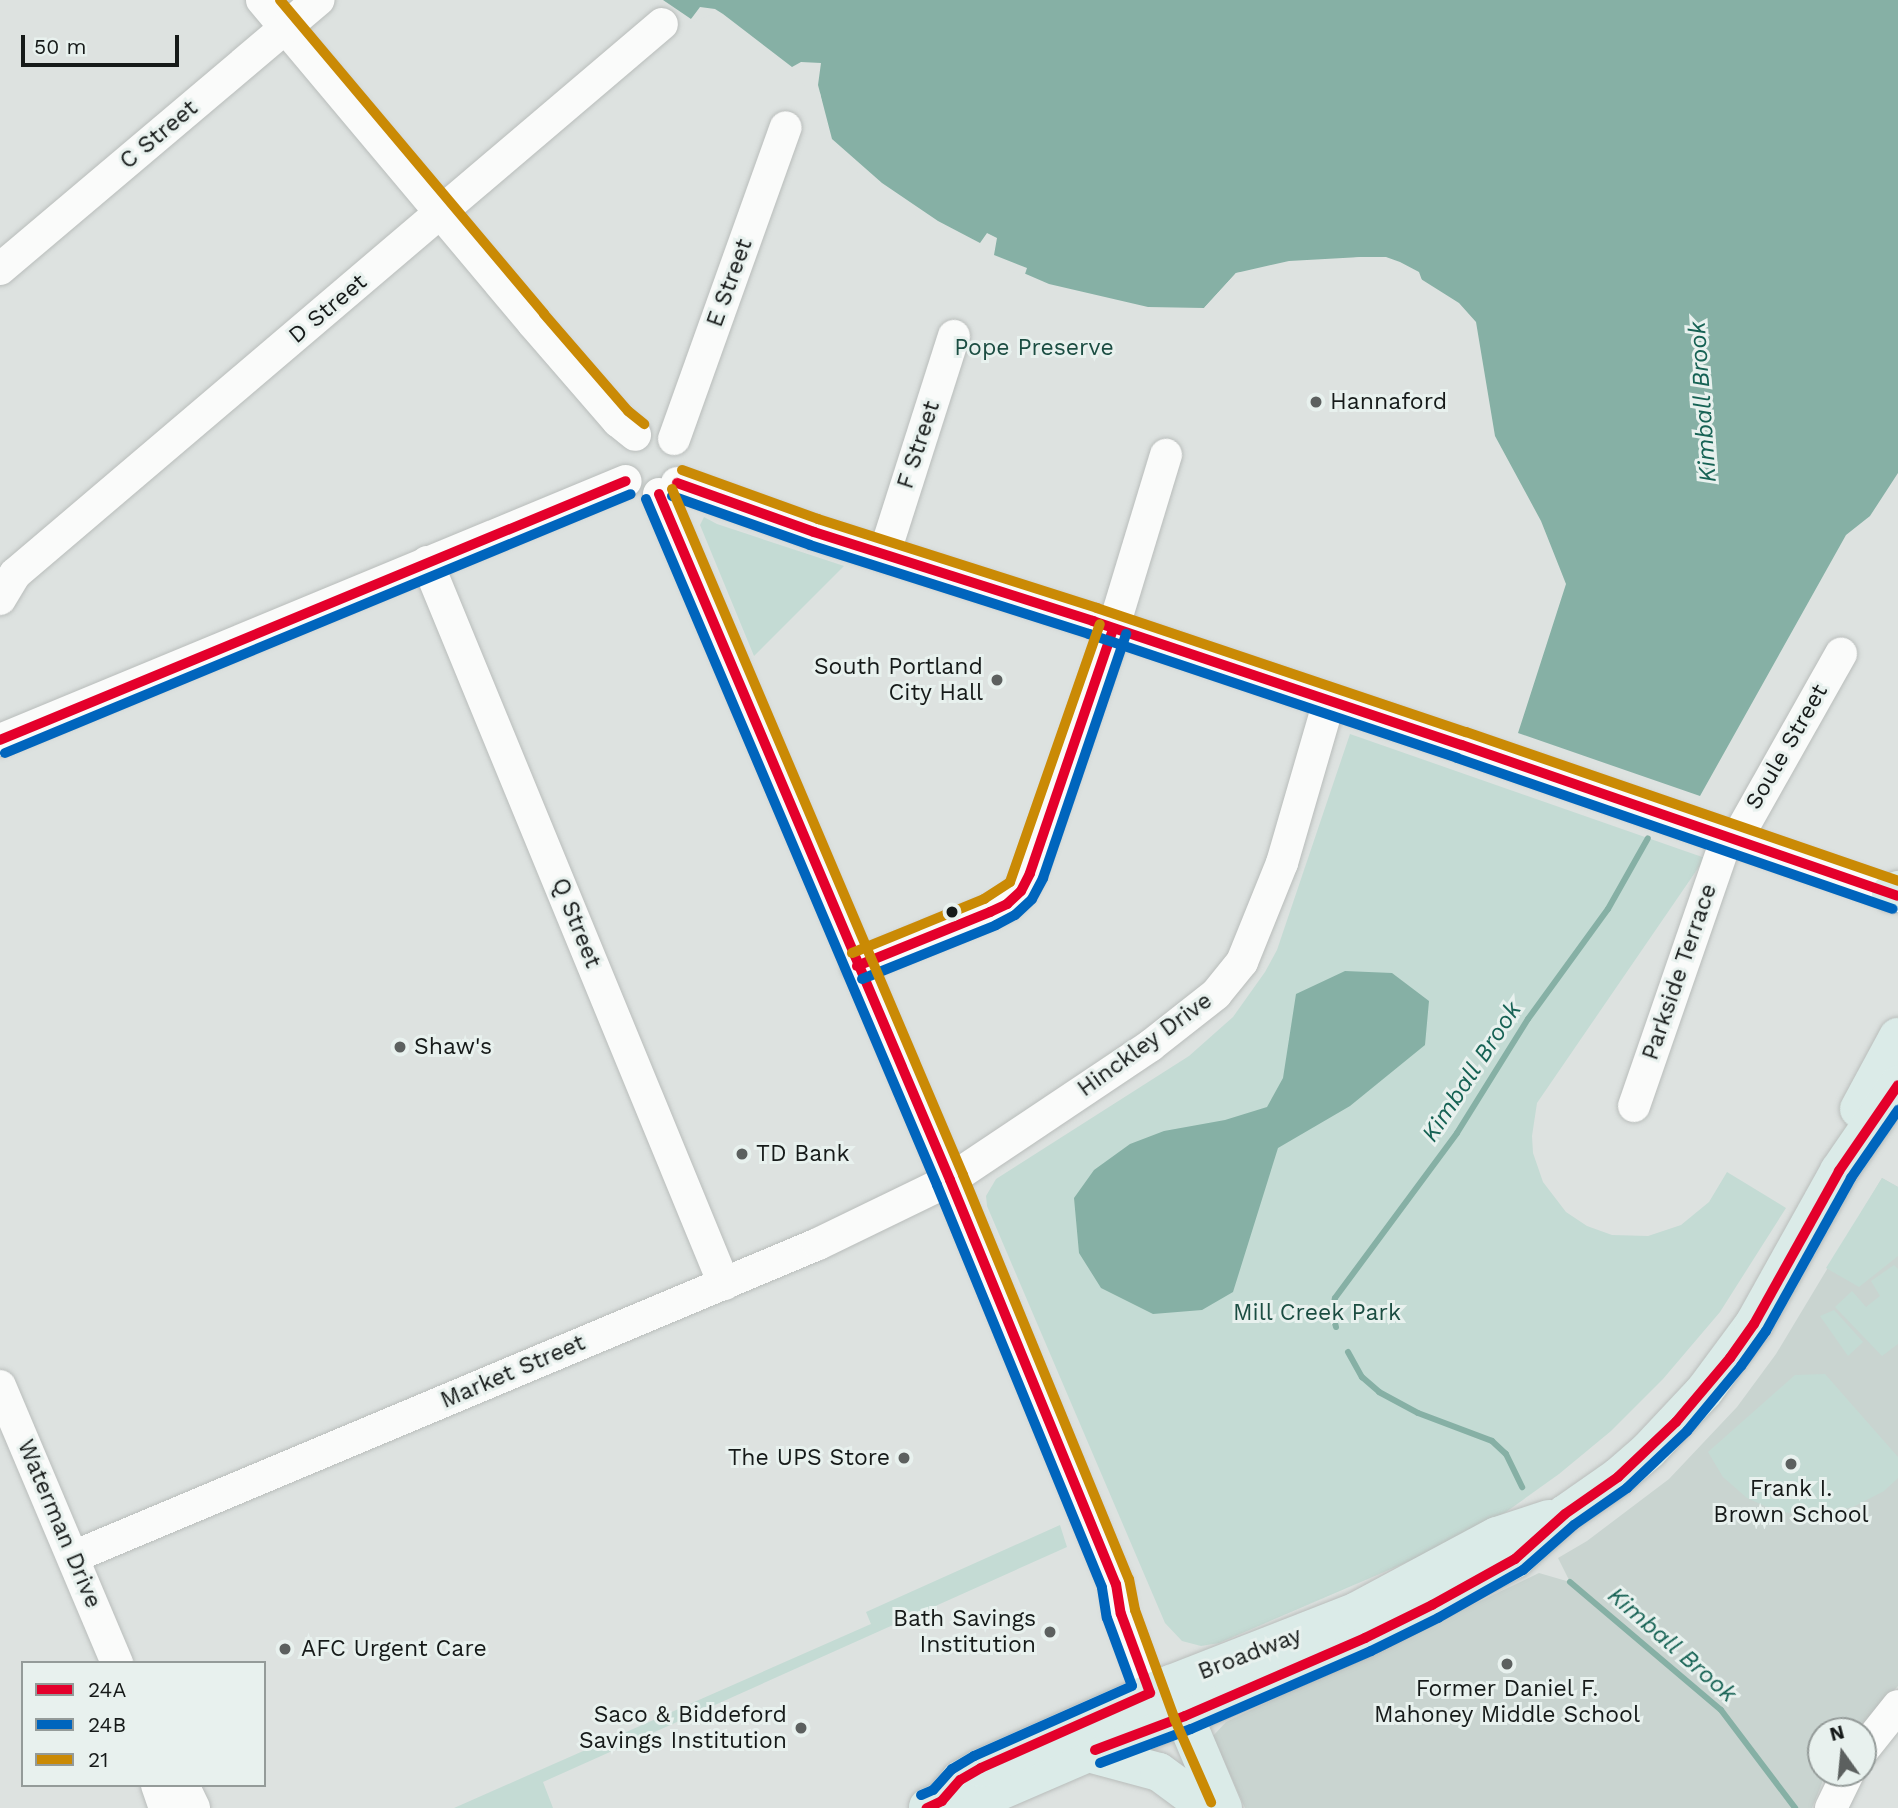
<!DOCTYPE html>
<style>
body{margin:0}
#map{position:relative;width:1898px;height:1808px;overflow:hidden;background:#dde2e0;font-family:"Work Sans",sans-serif}
div>[style]{position:absolute}
[style*='--x']{left:calc(var(--x)*1px);top:calc(var(--y)*1px);width:calc(var(--w)*1px);rotate:calc(var(--a)*1deg)}
.built>*{inset:0;background:#c9d4d0}
.green>*{inset:0;background:#c4dbd4}
.water>*{inset:0;background:#86b0a5}
.pier>*{inset:0;background:#dde2e0}
.stream>*{height:6px;margin:-3px;padding:0 3px;transform-origin:3px;border-radius:3px;background:#86b0a5}
.roads{filter:drop-shadow(0 0 2px #b9bdbb) drop-shadow(0 0 2px #b9bdbb)}
.minor>*{height:32px;margin:-16px;padding:0 16px;transform-origin:16px;border-radius:16px;background:#fafbfa}
.major>*{height:38px;margin:-19px;padding:0 19px;transform-origin:19px;border-radius:19px;background:#dbebe8}
.bus-1>*{height:10px;margin:-5px;padding:0 5px;transform-origin:5px;border-radius:5px;background:#e4002b}
.bus-2>*{height:10px;margin:-5px;padding:0 5px;transform-origin:5px;border-radius:5px;background:#0065bd}
.bus-3>*{height:10px;margin:-5px;padding:0 5px;transform-origin:5px;border-radius:5px;background:#ca8a05}
.dots>*{width:19px;height:19px;translate:-50% -50%;box-sizing:border-box;border:4px solid #e8f1ee;border-radius:50%}
span{translate:-50% -50%;white-space:nowrap;text-align:center;line-height:1.15;-webkit-text-stroke:6px #e8f1ee;paint-order:stroke}
.street-label{font-size:23px;color:#161a19}
.park-label{font-size:23px;color:#1b4d42}
.poi-label{font-size:23px;color:#161a19}
.left{translate:0 -50%;text-align:left}
.right{translate:-100% -50%;text-align:right}
.water-label{font-size:24px;color:#166254;font-style:italic}
.legend{position:absolute;left:21px;top:1661px;width:245px;height:126px;box-sizing:border-box;background:#e8f1ee;border:2px solid #949b99;margin:0;padding:9px 12px;list-style:none;font-size:21px;color:#161a19}
.legend li{display:flex;align-items:center;gap:14px;height:35px}
.legend b{width:35px;border:2px solid #949b99}
.north{position:absolute;left:1807px;top:1717px;width:70px;height:70px;box-sizing:border-box;background:#e8f1ee;border:2px solid #949b99;border-radius:50%;rotate:345deg;font-size:19px;font-weight:700;line-height:28px;text-align:center;color:#161a19}
.north::after{content:'';display:block;margin:auto;width:24px;height:32px;background:#5c605f;clip-path:polygon(50% 0,100% 100%,50% 72%,0 100%)}
.scale{position:absolute;left:21px;top:35px;width:158px;height:32px;box-sizing:border-box;border:4px solid #161a19;border-top:0;padding-left:9px;font-size:21px;line-height:24px;white-space:nowrap;color:#161a19;-webkit-text-stroke:5px #e8f1ee;paint-order:stroke}
</style>
<div id="map">
<div class="built">
<i style="clip-path:polygon(1882px 1178px,1898px 1187px,1898px 1686px,1856px 1731px,1821px 1731px,1821px 1773px,1826px 1773px,1812px 1808px,1245px 1808px,1213px 1736px,1226px 1722px,1539px 1573px,1570px 1582px,1558px 1558px,1587px 1541px,1669px 1479px,1737px 1407px,1776px 1354px)"></i>
</div>
<div class="green">
<i style="clip-path:polygon(704px 517px,717px 524px,844px 566px,754px 656px,700px 525px)"></i>
<i style="clip-path:polygon(1350px 734px,1705px 858px,1537px 1103px,1532px 1136px,1533px 1153px,1543px 1182px,1566px 1212px,1587px 1226px,1612px 1235px,1648px 1236px,1681px 1225px,1709px 1202px,1727px 1172px,1786px 1208px,1720px 1312px,1663px 1379px,1611px 1431px,1559px 1474px,1506px 1512px,1454px 1542px,1219px 1643px,1201px 1646px,1182px 1641px,1165px 1623px,987px 1206px,986px 1196px,996px 1179px,1189px 1056px,1233px 1017px,1265px 972px,1277px 950px)"></i>
<i style="clip-path:polygon(1882px 1178px,1898px 1187px,1898px 1256px,1859px 1287px,1826px 1268px)"></i>
<i style="clip-path:polygon(1894px 1265px,1898px 1269px,1898px 1344px,1882px 1356px,1835px 1307px,1852px 1291px,1866px 1307px,1880px 1296px,1871px 1281px)"></i>
<i style="clip-path:polygon(1834px 1310px,1863px 1342px,1848px 1356px,1820px 1316px)"></i>
<i style="clip-path:polygon(1825px 1374px,1898px 1457px,1898px 1478px,1884px 1491px,1853px 1507px,1810px 1516px,1776px 1511px,1747px 1498px,1723px 1477px,1708px 1452px,1795px 1375px)"></i>
<i style="clip-path:polygon(1060px 1525px,1067px 1547px,543px 1782px,553px 1808px,454px 1808px,871px 1624px,866px 1612px)"></i>
</div>
<div class="water">
<i style="clip-path:polygon(663px 0,1898px 0,1898px 473px,1870px 516px,1846px 535px,1700px 796px,1518px 733px,1566px 584px,1541px 521px,1495px 436px,1476px 322px,1459px 303px,1405px 269px,1361px 257px,1236px 273px,1204px 308px,1148px 307px,1049px 284px,989px 258px,867px 177px,829px 138px,820px 93px,709px 10px,691px 19px)"></i>
<i style="clip-path:polygon(1345px 971px,1392px 973px,1429px 1001px,1425px 1045px,1350px 1106px,1278px 1148px,1233px 1292px,1202px 1310px,1153px 1314px,1101px 1288px,1079px 1253px,1074px 1198px,1094px 1170px,1130px 1144px,1164px 1131px,1225px 1120px,1267px 1107px,1283px 1078px,1296px 994px)"></i>
</div>
<div class="pier">
<i style="clip-path:polygon(700px 7px,715px 9px,723px 14px,792px 67px,801px 62px,821px 63px,818px 85px,832px 139px,882px 183px,938px 221px,980px 243px,987px 233px,997px 238px,994px 255px,1027px 268px,1024px 277px,987px 261px,979px 253px,906px 211px,864px 179px,826px 139px,817px 95px,713px 14px,693px 22px,691px 19px)"></i>
<i style="clip-path:polygon(1361px 257px,1386px 257px,1400px 262px,1419px 272px,1423px 283px,1404px 272px,1361px 260px,1238px 277px,1210px 306px,1204px 308px,1236px 273px,1289px 261px)"></i>
</div>
<div class="stream">
<i style="--x:1336;--y:1327;--w:16;--a:-105"></i>
<i style="--x:1332;--y:1312;--w:14;--a:-78"></i>
<i style="--x:1335;--y:1298;--w:205;--a:-53.5"></i>
<i style="--x:1457;--y:1133;--w:134;--a:-58.1"></i>
<i style="--x:1528;--y:1019;--w:136;--a:-54"></i>
<i style="--x:1608;--y:909;--w:81;--a:-60.6"></i>
<i style="--x:1348;--y:1352;--w:29;--a:61"></i>
<i style="--x:1362;--y:1377;--w:23;--a:41"></i>
<i style="--x:1379;--y:1392;--w:44;--a:28.3"></i>
<i style="--x:1418;--y:1413;--w:79;--a:20.7"></i>
<i style="--x:1492;--y:1441;--w:19;--a:43"></i>
<i style="--x:1506;--y:1454;--w:37;--a:64"></i>
<i style="--x:1570;--y:1582;--w:198;--a:40.3"></i>
<i style="--x:1721;--y:1710;--w:123;--a:52.9"></i>
</div>
<div class="roads">
<div class="minor">
<i style="--x:262;--y:0;--w:422;--a:50"></i>
<i style="--x:533;--y:323;--w:130;--a:49.1"></i>
<i style="--x:618;--y:421;--w:22;--a:39"></i>
<i style="--x:0;--y:269;--w:417;--a:-40.2"></i>
<i style="--x:674;--y:439;--w:331;--a:-70.3"></i>
<i style="--x:677;--y:483;--w:145;--a:19.7"></i>
<i style="--x:814;--y:532;--w:293;--a:17.7"></i>
<i style="--x:1093;--y:621;--w:389;--a:18.6"></i>
<i style="--x:1462;--y:745;--w:461;--a:19.1"></i>
<i style="--x:659;--y:494;--w:745;--a:67.01"></i>
<i style="--x:950;--y:1180;--w:437;--a:67.7"></i>
<i style="--x:1116;--y:1584;--w:30;--a:81"></i>
<i style="--x:1121;--y:1614;--w:84;--a:69.8"></i>
<i style="--x:884;--y:555;--w:230;--a:-72.3"></i>
<i style="--x:427;--y:562;--w:781;--a:67.64"></i>
<i style="--x:0;--y:599;--w:29;--a:-59"></i>
<i style="--x:15;--y:574;--w:849;--a:-40.37"></i>
<i style="--x:0;--y:740;--w:677;--a:-22.48"></i>
<i style="--x:1736;--y:840;--w:214;--a:-60.6"></i>
<i style="--x:857;--y:966;--w:144;--a:-22.1"></i>
<i style="--x:990;--y:912;--w:19;--a:-25"></i>
<i style="--x:1007;--y:904;--w:19;--a:-43"></i>
<i style="--x:1021;--y:891;--w:20;--a:-63"></i>
<i style="--x:1030;--y:873;--w:237;--a:-71"></i>
<i style="--x:1107;--y:649;--w:203;--a:-73.1"></i>
<i style="--x:1634;--y:1106;--w:285;--a:-70.9"></i>
<i style="--x:0;--y:1386;--w:301;--a:67.1"></i>
<i style="--x:73;--y:1557;--w:808;--a:-22.79"></i>
<i style="--x:818;--y:1244;--w:147;--a:-25.9"></i>
<i style="--x:950;--y:1180;--w:241;--a:-33.8"></i>
<i style="--x:1150;--y:1046;--w:84;--a:-38.2"></i>
<i style="--x:1216;--y:994;--w:41;--a:-50.9"></i>
<i style="--x:1242;--y:962;--w:107;--a:-68"></i>
<i style="--x:1282;--y:863;--w:169;--a:-73.8"></i>
<i style="--x:1863;--y:1750;--w:56;--a:-51.5"></i>
<i style="--x:157;--y:1785;--w:24;--a:71"></i>
<i style="--x:183;--y:1785;--w:25;--a:64"></i>
<i style="--x:1831;--y:1808;--w:39;--a:-64"></i>
</div>
<div class="major">
<i style="--x:1891;--y:893;--w:8;--a:-23"></i>
<i style="--x:1859;--y:1109;--w:82;--a:-61.6"></i>
<i style="--x:1174;--y:1692;--w:126;--a:67.1"></i>
<i style="--x:1088;--y:1753;--w:73;--a:15"></i>
<i style="--x:1159;--y:1772;--w:42;--a:36.3"></i>
<i style="--x:942;--y:1801;--w:30;--a:4"></i>
<i style="--x:972;--y:1803;--w:126;--a:-23.3"></i>
<i style="--x:1088;--y:1753;--w:104;--a:-20.9"></i>
<i style="--x:1185;--y:1716;--w:196;--a:-23.4"></i>
<i style="--x:1365;--y:1638;--w:170;--a:-27.8"></i>
<i style="--x:1515;--y:1559;--w:67;--a:-42"></i>
<i style="--x:1565;--y:1514;--w:65;--a:-34.9"></i>
<i style="--x:1618;--y:1477;--w:40;--a:-41"></i>
<i style="--x:1648;--y:1451;--w:83;--a:-46.9"></i>
<i style="--x:1705;--y:1390;--w:82;--a:-53.4"></i>
<i style="--x:1754;--y:1324;--w:175;--a:-60.9"></i>
<i style="--x:1839;--y:1171;--w:104;--a:-55.5"></i>
<i style="--x:928;--y:1807;--w:15;--a:-23"></i>
<i style="--x:942;--y:1801;--w:28;--a:-49"></i>
<i style="--x:960;--y:1780;--w:24;--a:-30"></i>
<i style="--x:981;--y:1768;--w:208;--a:-23.9"></i>
<i style="--x:1171;--y:1684;--w:200;--a:-21.4"></i>
<i style="--x:1357;--y:1611;--w:159;--a:-28.2"></i>
<i style="--x:1497;--y:1536;--w:55;--a:-18.1"></i>
</div>
</div>
<div class="bus-1">
<i style="--x:677;--y:483;--w:145;--a:19.7"></i>
<i style="--x:814;--y:532;--w:293;--a:17.7"></i>
<i style="--x:1093;--y:621;--w:389;--a:18.6"></i>
<i style="--x:1462;--y:745;--w:461;--a:19.1"></i>
<i style="--x:659;--y:494;--w:745;--a:67.01"></i>
<i style="--x:950;--y:1180;--w:437;--a:67.7"></i>
<i style="--x:1116;--y:1584;--w:30;--a:81"></i>
<i style="--x:1121;--y:1614;--w:84;--a:69.8"></i>
<i style="--x:1150;--y:1693;--w:185;--a:156.1"></i>
<i style="--x:981;--y:1768;--w:24;--a:150"></i>
<i style="--x:960;--y:1780;--w:28;--a:131"></i>
<i style="--x:942;--y:1801;--w:17;--a:155"></i>
<i style="--x:0;--y:740;--w:677;--a:-22.48"></i>
<i style="--x:857;--y:966;--w:144;--a:-22.1"></i>
<i style="--x:990;--y:912;--w:19;--a:-25"></i>
<i style="--x:1007;--y:904;--w:19;--a:-43"></i>
<i style="--x:1021;--y:891;--w:20;--a:-63"></i>
<i style="--x:1030;--y:873;--w:258;--a:-71.2"></i>
<i style="--x:1095;--y:1750;--w:96;--a:-20.7"></i>
<i style="--x:1185;--y:1716;--w:196;--a:-23.4"></i>
<i style="--x:1365;--y:1638;--w:75;--a:-26.2"></i>
<i style="--x:1432;--y:1605;--w:95;--a:-29"></i>
<i style="--x:1515;--y:1559;--w:67;--a:-42"></i>
<i style="--x:1565;--y:1514;--w:65;--a:-34.9"></i>
<i style="--x:1618;--y:1477;--w:80;--a:-43.5"></i>
<i style="--x:1676;--y:1422;--w:84;--a:-49.8"></i>
<i style="--x:1730;--y:1358;--w:42;--a:-54.8"></i>
<i style="--x:1754;--y:1324;--w:175;--a:-60.9"></i>
<i style="--x:1839;--y:1171;--w:104;--a:-55.5"></i>
</div>
<div class="bus-2">
<i style="--x:672;--y:496;--w:146;--a:19.5"></i>
<i style="--x:810;--y:545;--w:293;--a:17.7"></i>
<i style="--x:1089;--y:634;--w:388;--a:18.6"></i>
<i style="--x:1457;--y:758;--w:461;--a:19.1"></i>
<i style="--x:646;--y:499;--w:745;--a:67.01"></i>
<i style="--x:937;--y:1185;--w:435;--a:67.7"></i>
<i style="--x:1102;--y:1588;--w:30;--a:81"></i>
<i style="--x:1107;--y:1618;--w:72;--a:69.8"></i>
<i style="--x:1132;--y:1686;--w:173;--a:156.1"></i>
<i style="--x:974;--y:1756;--w:26;--a:149"></i>
<i style="--x:952;--y:1769;--w:28;--a:132"></i>
<i style="--x:933;--y:1790;--w:13;--a:157"></i>
<i style="--x:5;--y:753;--w:677;--a:-22.48"></i>
<i style="--x:862;--y:979;--w:144;--a:-21.9"></i>
<i style="--x:996;--y:925;--w:21;--a:-28"></i>
<i style="--x:1015;--y:915;--w:23;--a:-43"></i>
<i style="--x:1032;--y:899;--w:24;--a:-62"></i>
<i style="--x:1043;--y:878;--w:258;--a:-71.2"></i>
<i style="--x:1100;--y:1763;--w:97;--a:-20.5"></i>
<i style="--x:1191;--y:1729;--w:196;--a:-23.4"></i>
<i style="--x:1371;--y:1651;--w:75;--a:-26.2"></i>
<i style="--x:1438;--y:1618;--w:98;--a:-29.5"></i>
<i style="--x:1523;--y:1570;--w:68;--a:-41.4"></i>
<i style="--x:1574;--y:1525;--w:65;--a:-34.9"></i>
<i style="--x:1627;--y:1488;--w:83;--a:-43.5"></i>
<i style="--x:1687;--y:1431;--w:85;--a:-50.3"></i>
<i style="--x:1741;--y:1366;--w:43;--a:-54.5"></i>
<i style="--x:1766;--y:1331;--w:175;--a:-60.9"></i>
<i style="--x:1851;--y:1178;--w:83;--a:-55.3"></i>
</div>
<div class="bus-3">
<i style="--x:280;--y:0;--w:410;--a:49.9"></i>
<i style="--x:544;--y:314;--w:128;--a:49.1"></i>
<i style="--x:628;--y:411;--w:21;--a:39"></i>
<i style="--x:682;--y:470;--w:145;--a:19.8"></i>
<i style="--x:818;--y:519;--w:293;--a:17.7"></i>
<i style="--x:1097;--y:608;--w:389;--a:18.6"></i>
<i style="--x:1466;--y:732;--w:457;--a:19"></i>
<i style="--x:672;--y:489;--w:745;--a:67.01"></i>
<i style="--x:963;--y:1175;--w:437;--a:67.7"></i>
<i style="--x:1129;--y:1579;--w:32;--a:79"></i>
<i style="--x:1135;--y:1610;--w:117;--a:70"></i>
<i style="--x:1175;--y:1720;--w:90;--a:66.3"></i>
<i style="--x:852;--y:953;--w:143;--a:-22.2"></i>
<i style="--x:984;--y:899;--w:31;--a:-33"></i>
<i style="--x:1010;--y:882;--w:273;--a:-70.8"></i>
</div>
<div class="dots">
<i style="left:1316px;top:402px;background:#5c605f"></i>
<i style="left:997px;top:680px;background:#5c605f"></i>
<i style="left:952px;top:912px;background:#161a19"></i>
<i style="left:400px;top:1047px;background:#5c605f"></i>
<i style="left:742px;top:1154px;background:#5c605f"></i>
<i style="left:904px;top:1458px;background:#5c605f"></i>
<i style="left:1791px;top:1464px;background:#5c605f"></i>
<i style="left:1050px;top:1632px;background:#5c605f"></i>
<i style="left:285px;top:1649px;background:#5c605f"></i>
<i style="left:1507px;top:1664px;background:#5c605f"></i>
<i style="left:801px;top:1728px;background:#5c605f"></i>
</div>
<div class="street-label">
<span style="left:159px;top:135px;rotate:-40deg">C Street</span>
<span style="left:730px;top:283px;rotate:-70deg">E Street</span>
<span style="left:328px;top:309px;rotate:-40deg">D Street</span>
<span style="left:919px;top:445px;rotate:-72deg">F Street</span>
<span style="left:1787px;top:747px;rotate:-60deg">Soule Street</span>
<span style="left:576px;top:923px;rotate:68deg">Q Street</span>
<span style="left:1680px;top:972px;rotate:-71deg">Parkside Terrace</span>
<span style="left:1145px;top:1045px;rotate:-36deg">Hinckley Drive</span>
<span style="left:513px;top:1372px;rotate:-23deg">Market Street</span>
<span style="left:59px;top:1524px;rotate:67deg">Waterman Drive</span>
<span style="left:1250px;top:1654px;rotate:-21deg">Broadway</span>
</div>
<div class="park-label">
<span style="left:1034px;top:348px">Pope Preserve</span>
<span style="left:1317px;top:1313px">Mill Creek Park</span>
</div>
<div class="poi-label">
<span class="left" style="left:1330px;top:402px">Hannaford</span>
<span class="right" style="left:983px;top:680px">South Portland<br>City Hall</span>
<span class="left" style="left:414px;top:1047px">Shaw's</span>
<span class="left" style="left:756px;top:1154px">TD Bank</span>
<span class="right" style="left:890px;top:1458px">The UPS Store</span>
<span style="left:1791px;top:1502px">Frank I.<br>Brown School</span>
<span class="right" style="left:1036px;top:1632px">Bath Savings<br>Institution</span>
<span class="left" style="left:301px;top:1649px">AFC Urgent Care</span>
<span style="left:1507px;top:1702px">Former Daniel F.<br>Mahoney Middle School</span>
<span class="right" style="left:787px;top:1728px">Saco &amp; Biddeford<br>Savings Institution</span>
</div>
<div class="water-label">
<span style="left:1703px;top:402px;rotate:-94deg">Kimball Brook</span>
<span style="left:1472px;top:1072px;rotate:-57deg">Kimball Brook</span>
<span style="left:1672px;top:1645px;rotate:41deg">Kimball Brook</span>
</div>
<ul class="legend">
<li><b style="height:9px;background:#e4002b"></b>24A</li>
<li><b style="height:9px;background:#0065bd"></b>24B</li>
<li><b style="height:9px;background:#ca8a05"></b>21</li>
</ul>
<div class="north">N</div>
<div class="scale">50 m</div>
</div>
